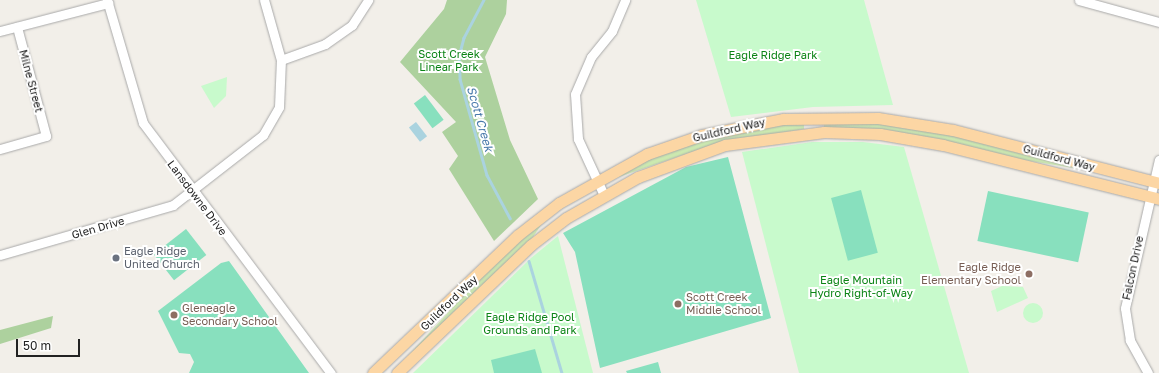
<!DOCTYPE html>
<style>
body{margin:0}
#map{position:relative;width:1159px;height:373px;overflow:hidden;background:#f2efe9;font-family:"Golos Text",sans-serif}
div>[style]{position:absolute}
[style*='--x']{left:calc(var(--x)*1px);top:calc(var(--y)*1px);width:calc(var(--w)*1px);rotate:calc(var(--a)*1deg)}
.grass>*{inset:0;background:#cdebb0}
.forest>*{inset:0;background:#add19e}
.park>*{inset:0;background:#c8facc}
.round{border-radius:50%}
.pitch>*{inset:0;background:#88e0be;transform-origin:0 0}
.water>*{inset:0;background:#aad3df;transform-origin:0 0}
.stream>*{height:2.5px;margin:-1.25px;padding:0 1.25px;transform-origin:1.25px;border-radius:1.25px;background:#aad3df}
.roads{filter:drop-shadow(0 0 1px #a9a9a9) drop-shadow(0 0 1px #a9a9a9)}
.minor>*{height:9px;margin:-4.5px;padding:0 4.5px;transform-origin:4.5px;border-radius:4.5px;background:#fff}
.major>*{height:11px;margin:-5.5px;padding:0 5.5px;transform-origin:5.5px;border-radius:5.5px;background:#fcd6a4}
.dots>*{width:11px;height:11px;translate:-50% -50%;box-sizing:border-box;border:2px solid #fff;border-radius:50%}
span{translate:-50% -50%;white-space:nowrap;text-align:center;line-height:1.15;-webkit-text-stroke:4px #fff;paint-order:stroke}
.park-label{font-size:11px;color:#0c8416}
.street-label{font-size:11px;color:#222}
.worship-label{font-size:11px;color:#5b616d}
.left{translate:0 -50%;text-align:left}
.education-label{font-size:11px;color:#785e54}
.right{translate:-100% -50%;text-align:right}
.water-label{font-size:12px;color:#4a7aab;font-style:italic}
.scale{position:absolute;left:16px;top:339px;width:64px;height:18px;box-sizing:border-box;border:2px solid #222;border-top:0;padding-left:5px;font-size:12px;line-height:14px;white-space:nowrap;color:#222;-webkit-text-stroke:3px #fff;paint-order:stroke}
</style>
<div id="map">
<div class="grass">
<i style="clip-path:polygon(824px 121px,867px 122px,941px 132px,1105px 173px,824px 128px)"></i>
<i style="clip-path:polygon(804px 122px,804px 129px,712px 145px,610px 180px,633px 166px,693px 143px,747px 129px)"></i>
<i style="clip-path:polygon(545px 219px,533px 237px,405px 359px,496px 261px)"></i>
</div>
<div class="forest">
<i style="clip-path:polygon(447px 0,507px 0,506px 14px,485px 57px,510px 140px,538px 199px,494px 241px,449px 169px,458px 156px,442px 132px,456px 122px,400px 62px,444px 9px)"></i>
<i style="clip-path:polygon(53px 316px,51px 328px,0 344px,0 330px)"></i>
</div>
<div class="park">
<i style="clip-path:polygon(696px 0,864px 0,893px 105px,813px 107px,731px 117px)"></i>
<i style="clip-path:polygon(227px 77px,226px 96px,214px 108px,201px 86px)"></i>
<i style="clip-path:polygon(812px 142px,863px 142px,904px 147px,969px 373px,799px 373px,742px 152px)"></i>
<i style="clip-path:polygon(558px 236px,593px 373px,413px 373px,531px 258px)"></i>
<i style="clip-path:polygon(1002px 286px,1023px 287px,1028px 298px,997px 312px,991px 291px)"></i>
<i class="round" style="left:1023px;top:303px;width:20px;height:20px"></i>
</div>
<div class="pitch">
<i style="left:425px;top:95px;width:31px;height:14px;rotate:53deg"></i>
<i style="clip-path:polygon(728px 157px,771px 318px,600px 368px,575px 252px,563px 233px,686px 167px)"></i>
<i style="left:861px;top:190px;width:65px;height:31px;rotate:75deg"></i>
<i style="left:988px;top:191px;width:103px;height:51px;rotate:12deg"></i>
<i style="left:186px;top:229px;width:33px;height:41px;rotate:52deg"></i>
<i style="clip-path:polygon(229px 261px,309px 373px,189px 373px,194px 362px,190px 354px,179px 353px,158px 311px,221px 263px)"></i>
<i style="clip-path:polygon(535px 349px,542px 373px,494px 373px,491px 360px)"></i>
<i style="clip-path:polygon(658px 362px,661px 373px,627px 373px,626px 371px)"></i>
</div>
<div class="water">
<i style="left:416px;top:122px;width:18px;height:9px;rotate:52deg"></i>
</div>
<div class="stream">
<i style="--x:484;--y:0;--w:43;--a:117.8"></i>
<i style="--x:464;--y:38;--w:20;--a:105"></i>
<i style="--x:459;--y:57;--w:22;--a:87"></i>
<i style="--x:460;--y:79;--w:100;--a:74.3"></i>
<i style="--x:487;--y:175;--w:49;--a:61.9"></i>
<i style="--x:529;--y:261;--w:117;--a:73.6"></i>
</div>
<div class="roads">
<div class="minor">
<i style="--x:107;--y:0;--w:128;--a:73.7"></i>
<i style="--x:143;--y:123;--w:313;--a:53.1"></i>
<i style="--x:1079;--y:0;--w:83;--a:15.4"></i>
<i style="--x:0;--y:31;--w:112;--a:-14.5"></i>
<i style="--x:281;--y:60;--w:47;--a:-20"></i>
<i style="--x:325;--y:44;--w:33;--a:-35"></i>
<i style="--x:352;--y:25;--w:30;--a:-57"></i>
<i style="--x:0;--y:149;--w:48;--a:-15.8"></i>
<i style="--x:46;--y:136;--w:113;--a:-104.9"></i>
<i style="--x:603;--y:193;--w:60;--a:-114.8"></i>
<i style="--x:578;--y:139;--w:45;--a:-93.8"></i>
<i style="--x:575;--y:94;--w:40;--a:-66.6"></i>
<i style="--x:591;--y:57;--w:33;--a:-51"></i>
<i style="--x:612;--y:31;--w:34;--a:-67"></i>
<i style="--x:0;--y:255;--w:180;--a:-16.1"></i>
<i style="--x:173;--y:205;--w:114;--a:-37.9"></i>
<i style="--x:263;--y:135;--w:32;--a:-60"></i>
<i style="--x:279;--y:107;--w:47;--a:-87.6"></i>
<i style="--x:281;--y:60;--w:62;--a:-105.8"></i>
<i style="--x:1148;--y:373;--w:38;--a:-119"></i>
<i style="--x:1130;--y:340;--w:32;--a:-99"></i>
<i style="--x:1125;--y:308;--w:152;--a:-77.1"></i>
</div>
<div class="major">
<i style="--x:373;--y:373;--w:200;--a:-43.6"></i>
<i style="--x:518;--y:235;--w:52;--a:-38"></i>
<i style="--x:559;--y:203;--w:101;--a:-29.1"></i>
<i style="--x:647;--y:154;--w:58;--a:-19.1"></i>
<i style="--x:702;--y:135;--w:83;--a:-11.2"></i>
<i style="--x:783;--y:119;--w:95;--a:-0.6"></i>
<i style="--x:878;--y:118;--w:76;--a:9.1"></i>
<i style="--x:953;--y:130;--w:213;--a:14.4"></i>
<i style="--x:397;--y:373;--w:185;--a:-43.7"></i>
<i style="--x:531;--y:245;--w:44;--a:-37.6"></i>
<i style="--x:566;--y:218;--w:83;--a:-29.7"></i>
<i style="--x:638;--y:177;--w:93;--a:-20.2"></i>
<i style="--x:725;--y:145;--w:100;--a:-7.5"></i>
<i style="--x:824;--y:132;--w:56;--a:2"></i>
<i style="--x:880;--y:134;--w:64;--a:9.9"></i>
<i style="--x:943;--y:145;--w:223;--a:14"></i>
</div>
</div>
<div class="dots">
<i style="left:116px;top:258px;background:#6b7280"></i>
<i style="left:1029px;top:274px;background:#8d6e63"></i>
<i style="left:678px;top:304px;background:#8d6e63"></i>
<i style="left:174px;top:315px;background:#8d6e63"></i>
</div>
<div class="park-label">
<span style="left:449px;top:61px">Scott Creek<br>Linear Park</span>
<span style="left:773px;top:55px">Eagle Ridge Park</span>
<span style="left:861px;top:287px">Eagle Mountain<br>Hydro Right-of-Way</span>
<span style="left:530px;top:324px">Eagle Ridge Pool<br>Grounds and Park</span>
</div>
<div class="street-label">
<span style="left:31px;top:81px;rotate:75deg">Milne Street</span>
<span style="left:729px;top:130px;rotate:-13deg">Guildford Way</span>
<span style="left:1059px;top:158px;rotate:15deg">Guildford Way</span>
<span style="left:197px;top:198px;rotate:53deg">Lansdowne Drive</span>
<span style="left:98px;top:228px;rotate:-16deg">Glen Drive</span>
<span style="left:1133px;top:268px;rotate:-78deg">Falcon Drive</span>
<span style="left:449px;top:303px;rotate:-44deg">Guildford Way</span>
</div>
<div class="worship-label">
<span class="left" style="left:124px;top:258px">Eagle Ridge<br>United Church</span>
</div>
<div class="education-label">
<span class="right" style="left:1021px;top:274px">Eagle Ridge<br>Elementary School</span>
<span class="left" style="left:686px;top:304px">Scott Creek<br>Middle School</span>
<span class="left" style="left:182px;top:315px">Gleneagle<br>Secondary School</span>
</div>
<div class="water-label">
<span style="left:480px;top:119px;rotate:74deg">Scott Creek</span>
</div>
<div class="scale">50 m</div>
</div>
